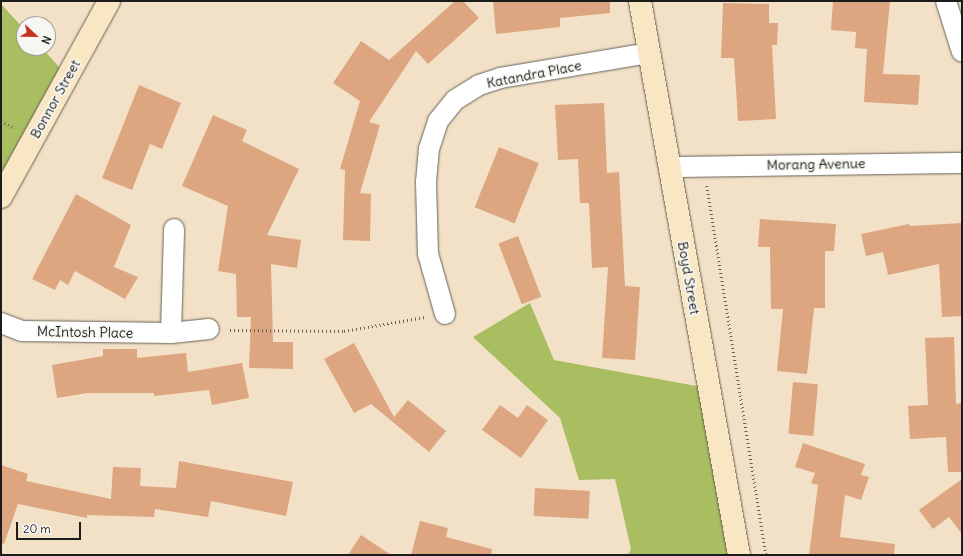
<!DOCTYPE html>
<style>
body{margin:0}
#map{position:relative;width:963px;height:556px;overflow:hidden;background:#f2e1c7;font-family:Delius,sans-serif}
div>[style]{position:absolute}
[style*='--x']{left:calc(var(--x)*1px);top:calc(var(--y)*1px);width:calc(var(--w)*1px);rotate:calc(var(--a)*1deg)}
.green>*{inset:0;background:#a9bd61}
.building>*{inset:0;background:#dda680;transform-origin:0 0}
.path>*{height:2.5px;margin-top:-1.25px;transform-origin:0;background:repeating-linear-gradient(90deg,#676158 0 1px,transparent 0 4px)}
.roads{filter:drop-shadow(0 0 1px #676158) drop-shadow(0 0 1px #676158)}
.street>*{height:20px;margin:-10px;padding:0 10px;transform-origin:10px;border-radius:10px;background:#fff}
.secondary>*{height:22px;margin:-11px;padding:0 11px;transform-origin:11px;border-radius:11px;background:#f9e7c3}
span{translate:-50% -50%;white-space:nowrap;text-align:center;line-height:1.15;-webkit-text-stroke:3.5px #f6f6f2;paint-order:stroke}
.street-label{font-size:14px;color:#1c1c1c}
.frame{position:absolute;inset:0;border:2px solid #1c1c1c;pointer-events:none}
.north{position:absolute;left:16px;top:16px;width:40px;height:40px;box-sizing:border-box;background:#f6f6f2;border:1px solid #9f9f9c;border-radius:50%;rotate:112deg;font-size:11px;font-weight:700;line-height:16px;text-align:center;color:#1c1c1c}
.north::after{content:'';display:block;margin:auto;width:14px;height:18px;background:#c8321e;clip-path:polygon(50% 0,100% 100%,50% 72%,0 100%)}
.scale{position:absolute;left:16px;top:522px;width:65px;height:18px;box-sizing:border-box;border:2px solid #1c1c1c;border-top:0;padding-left:5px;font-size:12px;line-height:14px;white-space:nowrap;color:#1c1c1c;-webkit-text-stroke:3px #f6f6f2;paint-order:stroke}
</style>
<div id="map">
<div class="green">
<i style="clip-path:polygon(1px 4px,24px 29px,24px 48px,42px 48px,67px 76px,1px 197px)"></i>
<i style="clip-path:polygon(530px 303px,554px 360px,702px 387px,739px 555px,628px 555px,631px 549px,615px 479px,579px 480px,560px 418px,473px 337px)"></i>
</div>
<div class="building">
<i style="clip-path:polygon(455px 1px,463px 1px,479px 18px,428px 64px,416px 51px,369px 122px,380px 125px,360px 193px,371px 194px,370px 241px,343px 240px,345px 170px,340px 169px,360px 101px,333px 83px,361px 41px,389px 60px)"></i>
<i style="clip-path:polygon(493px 1px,610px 1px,610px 13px,560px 18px,560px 27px,496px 34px)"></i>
<i style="clip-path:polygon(833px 1px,890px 1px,883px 74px,920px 75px,918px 105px,864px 102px,867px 49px,855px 48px,856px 32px,831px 30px)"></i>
<i style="clip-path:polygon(723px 3px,769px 4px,769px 23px,778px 23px,777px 45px,772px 45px,776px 119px,738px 121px,734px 58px,721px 58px)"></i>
<i style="clip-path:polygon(139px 85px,181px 103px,162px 149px,150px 144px,132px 190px,102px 178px)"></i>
<i style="clip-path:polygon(604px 103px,607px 173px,619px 172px,625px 286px,640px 287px,635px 360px,602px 358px,608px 267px,592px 268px,589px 203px,580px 203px,578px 159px,558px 160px,555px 105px)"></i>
<i style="clip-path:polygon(213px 115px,247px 130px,242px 141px,299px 169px,267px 235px,301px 240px,297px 268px,271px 264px,273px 342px,293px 342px,293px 369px,249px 368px,251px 317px,237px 317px,236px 274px,218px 271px,228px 206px,182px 186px)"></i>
<i style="left:499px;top:147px;width:43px;height:65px;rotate:22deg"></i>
<i style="clip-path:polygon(76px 194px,131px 225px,114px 267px,138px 277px,125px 299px,75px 271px,68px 285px,60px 280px,55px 290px,32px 279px)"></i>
<i style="clip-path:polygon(760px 219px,836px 224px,834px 251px,825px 251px,825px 308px,814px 308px,807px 374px,777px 371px,783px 309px,771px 309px,770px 247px,758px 247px)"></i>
<i style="clip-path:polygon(962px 223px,962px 316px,942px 317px,939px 264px,888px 275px,883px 252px,866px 256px,861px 234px,909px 224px,910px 226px)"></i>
<i style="left:518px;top:236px;width:65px;height:21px;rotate:69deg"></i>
<i style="clip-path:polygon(954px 337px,956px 404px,962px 403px,962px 472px,948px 472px,946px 437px,910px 439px,908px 406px,928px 405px,925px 338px)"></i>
<i style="clip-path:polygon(354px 343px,394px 417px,408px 400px,446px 431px,429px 452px,371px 404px,354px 413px,324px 359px)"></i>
<i style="clip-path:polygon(103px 349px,137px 349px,137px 358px,186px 353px,188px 372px,242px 363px,249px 398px,212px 405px,209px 390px,154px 396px,154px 393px,88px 393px,57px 398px,52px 365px,103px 356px)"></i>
<i style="left:793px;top:382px;width:25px;height:52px;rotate:5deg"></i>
<i style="clip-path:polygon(500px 405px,518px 418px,527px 405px,548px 420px,521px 458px,482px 430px)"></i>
<i style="clip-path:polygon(803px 443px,865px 464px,861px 475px,869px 477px,861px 500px,845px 495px,840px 537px,895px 544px,894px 555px,809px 555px,818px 485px,811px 483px,815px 473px,795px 467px)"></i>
<i style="clip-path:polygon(179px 461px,293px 482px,286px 516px,211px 501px,208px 517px,155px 509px,154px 517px,87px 515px,87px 518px,18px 504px,4px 544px,1px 543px,1px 465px,28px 474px,26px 481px,111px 499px,113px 467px,141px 468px,140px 486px,176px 488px)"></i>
<i style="clip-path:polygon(962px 479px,962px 534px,949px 517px,933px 529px,919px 510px)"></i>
<i style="left:535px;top:488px;width:55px;height:28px;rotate:3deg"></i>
<i style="clip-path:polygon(420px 521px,448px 528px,446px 537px,492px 549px,491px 555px,411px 555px)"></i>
<i style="clip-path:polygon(361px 535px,391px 555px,348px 555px)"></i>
</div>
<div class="path">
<i style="--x:1;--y:121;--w:16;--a:27"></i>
<i style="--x:707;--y:186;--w:374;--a:80.9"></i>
<i style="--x:230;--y:330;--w:114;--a:0.5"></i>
<i style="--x:344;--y:331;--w:82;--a:-9.8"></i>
</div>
<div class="roads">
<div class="street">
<i style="--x:946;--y:1;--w:53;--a:72.6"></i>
<i style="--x:670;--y:167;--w:292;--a:-0.8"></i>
<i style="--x:445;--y:314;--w:62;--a:-105.8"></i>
<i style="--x:428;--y:254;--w:72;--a:-91.6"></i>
<i style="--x:426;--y:182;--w:33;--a:-85"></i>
<i style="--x:429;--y:149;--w:29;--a:-72"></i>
<i style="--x:438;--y:121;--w:27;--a:-51"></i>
<i style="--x:455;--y:100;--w:28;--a:-32"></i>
<i style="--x:479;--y:85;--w:22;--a:-18"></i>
<i style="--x:500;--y:78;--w:151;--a:-9.5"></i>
<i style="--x:1;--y:323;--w:22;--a:21"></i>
<i style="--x:22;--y:331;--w:149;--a:0.8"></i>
<i style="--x:171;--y:333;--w:38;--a:-6"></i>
<i style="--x:171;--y:333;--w:104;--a:-88.3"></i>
</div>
<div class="secondary">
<i style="--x:640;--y:1;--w:563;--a:79.87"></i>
<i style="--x:1;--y:197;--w:224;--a:-61.1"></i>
</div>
</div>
<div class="street-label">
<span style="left:534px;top:74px;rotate:-11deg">Katandra Place</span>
<span style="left:55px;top:99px;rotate:-61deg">Bonnor Street</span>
<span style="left:816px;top:164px;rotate:-1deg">Morang Avenue</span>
<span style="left:689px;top:278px;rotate:80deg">Boyd Street</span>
<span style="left:85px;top:332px;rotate:1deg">McIntosh Place</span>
</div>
<div class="frame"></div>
<div class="north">N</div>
<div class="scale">20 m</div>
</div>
